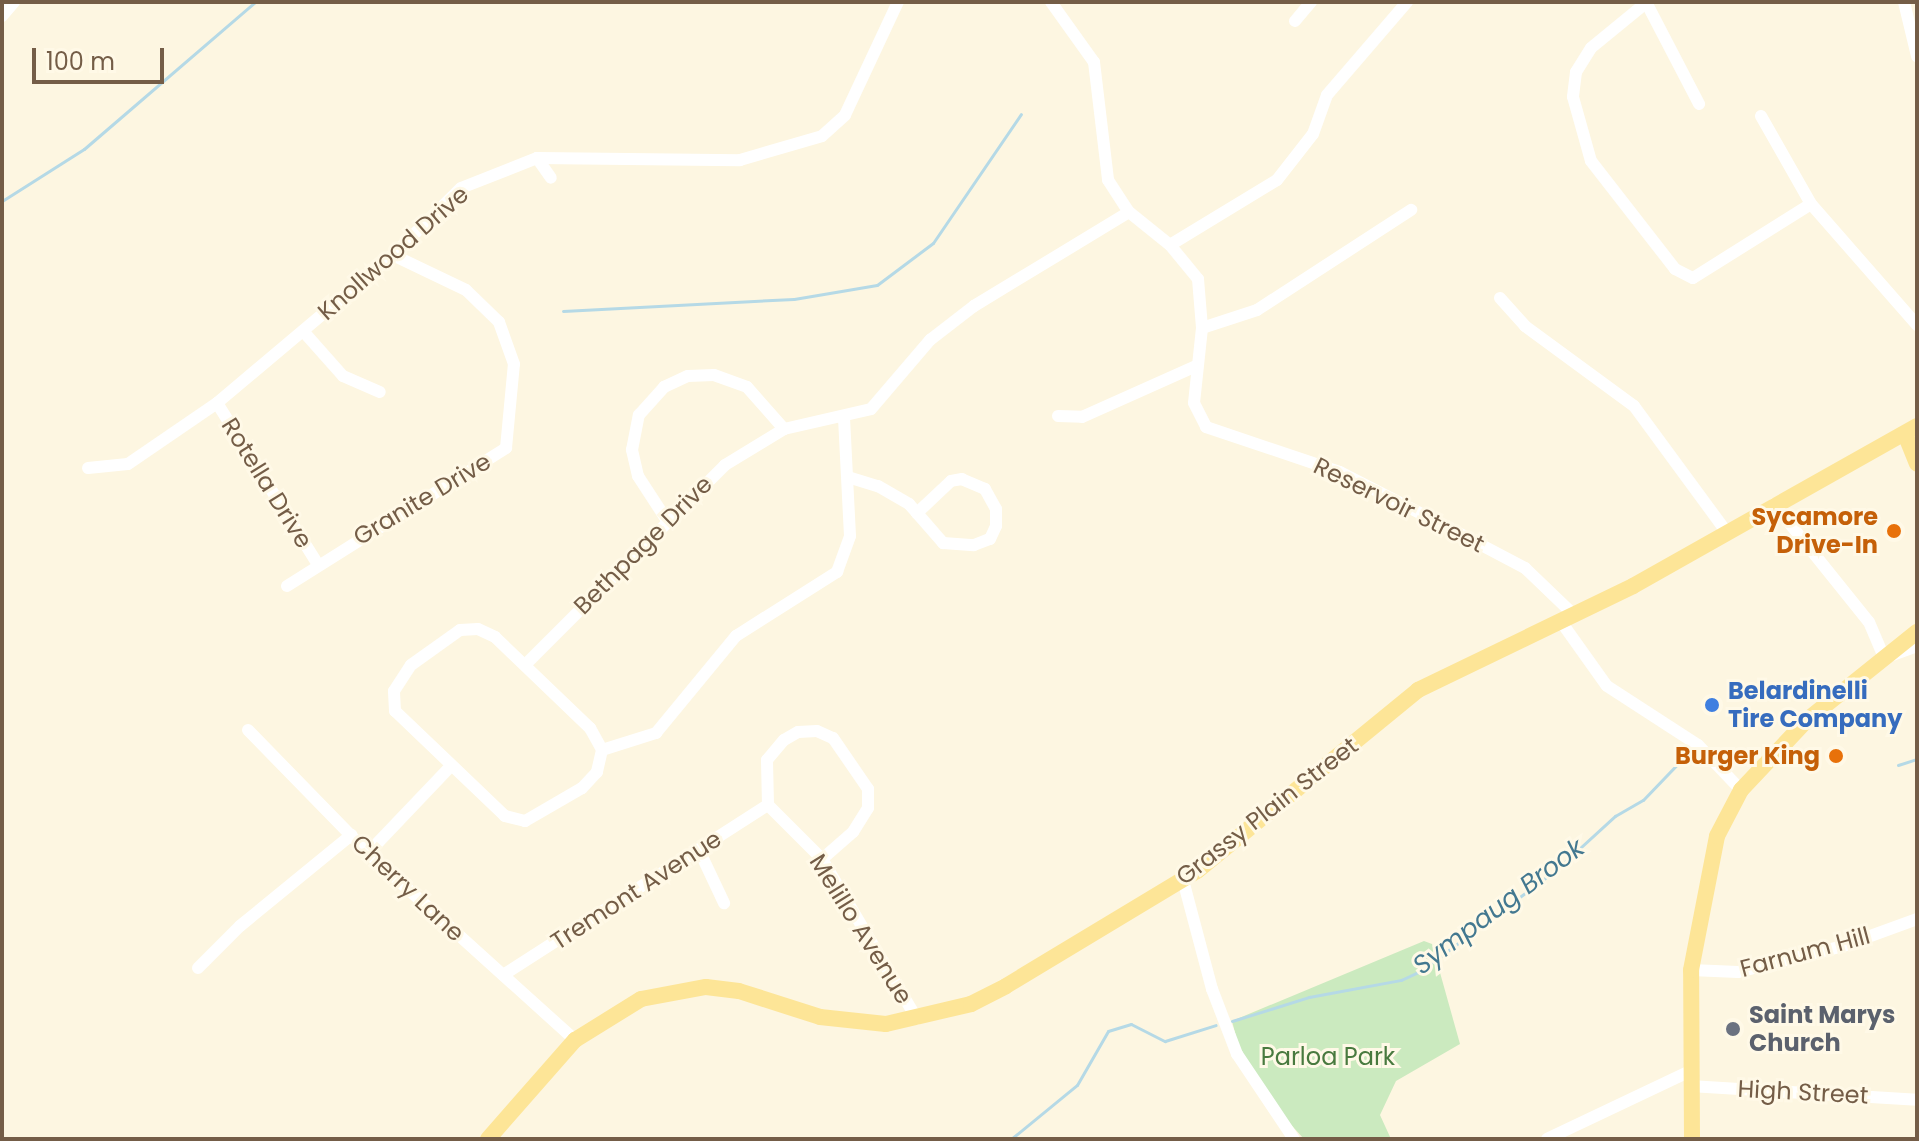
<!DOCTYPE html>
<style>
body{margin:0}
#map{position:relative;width:1919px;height:1141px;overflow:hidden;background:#fdf6e1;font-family:Poppins,sans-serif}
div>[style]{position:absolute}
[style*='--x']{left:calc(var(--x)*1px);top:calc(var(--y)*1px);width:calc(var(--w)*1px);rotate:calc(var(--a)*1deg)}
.green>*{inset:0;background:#cbeabf}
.stream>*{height:3px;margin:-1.5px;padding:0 1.5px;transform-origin:1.5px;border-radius:1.5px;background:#b5d9e6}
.minor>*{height:12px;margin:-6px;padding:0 6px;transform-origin:6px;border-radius:6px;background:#fff}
.major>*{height:16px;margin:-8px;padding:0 8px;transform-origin:8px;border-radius:8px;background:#fde597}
.dots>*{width:22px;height:22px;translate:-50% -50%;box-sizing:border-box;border:4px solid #fff9e7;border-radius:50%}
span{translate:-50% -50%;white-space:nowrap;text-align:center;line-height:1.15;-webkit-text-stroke:6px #fff9e7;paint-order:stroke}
.street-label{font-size:24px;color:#745d47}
.food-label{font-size:24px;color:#c56008;font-weight:700}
.right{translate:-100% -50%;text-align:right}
.shop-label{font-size:24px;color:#366cbe;font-weight:700}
.left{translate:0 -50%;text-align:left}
.worship-label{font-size:24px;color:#5b616d;font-weight:700}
.park-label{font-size:24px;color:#497a3f}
.water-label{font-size:26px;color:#437890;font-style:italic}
.frame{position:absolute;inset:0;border:4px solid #745d47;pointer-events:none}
.scale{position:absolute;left:32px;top:48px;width:132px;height:36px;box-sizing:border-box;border:4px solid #745d47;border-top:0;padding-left:10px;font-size:24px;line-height:28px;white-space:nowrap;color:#745d47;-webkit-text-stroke:6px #fff9e7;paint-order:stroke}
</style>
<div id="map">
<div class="green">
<i style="clip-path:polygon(1424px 941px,1432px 944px,1460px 1044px,1396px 1081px,1380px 1115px,1391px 1139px,1304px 1139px,1283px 1116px,1239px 1048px,1232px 1021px)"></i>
</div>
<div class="stream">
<i style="--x:2;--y:201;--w:97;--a:-32.4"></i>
<i style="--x:84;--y:149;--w:225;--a:-40.7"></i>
<i style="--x:563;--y:311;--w:231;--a:-3"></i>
<i style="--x:794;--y:299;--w:84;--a:-9.6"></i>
<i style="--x:877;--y:285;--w:70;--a:-36.9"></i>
<i style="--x:933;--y:243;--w:156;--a:-55.7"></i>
<i style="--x:1898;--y:765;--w:20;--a:-18"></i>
<i style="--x:1232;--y:1021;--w:81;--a:-17.3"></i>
<i style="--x:1309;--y:997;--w:94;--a:-10.5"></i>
<i style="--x:1401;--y:980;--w:23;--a:-25"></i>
<i style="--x:1422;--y:970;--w:169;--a:-36.8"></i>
<i style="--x:1557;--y:869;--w:79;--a:-42.4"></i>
<i style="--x:1615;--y:816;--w:32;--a:-30"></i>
<i style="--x:1643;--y:800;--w:69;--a:-46.2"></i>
<i style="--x:1011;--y:1139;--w:85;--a:-39.3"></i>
<i style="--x:1077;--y:1085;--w:62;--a:-60.1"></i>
<i style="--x:1108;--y:1031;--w:24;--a:-17"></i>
<i style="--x:1131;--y:1024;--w:38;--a:27"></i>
<i style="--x:1165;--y:1041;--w:53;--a:-17.4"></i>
</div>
<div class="minor">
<i style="--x:1051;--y:2;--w:74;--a:54.4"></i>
<i style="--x:1094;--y:62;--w:119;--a:83.2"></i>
<i style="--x:1108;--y:180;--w:38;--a:57"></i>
<i style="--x:1129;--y:212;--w:53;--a:38.8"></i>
<i style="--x:1170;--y:245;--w:44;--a:50.5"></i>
<i style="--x:1198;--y:279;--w:49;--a:85.3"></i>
<i style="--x:1202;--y:328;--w:75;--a:96.1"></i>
<i style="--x:1194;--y:403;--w:27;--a:63"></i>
<i style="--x:1206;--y:427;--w:141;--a:18.6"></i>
<i style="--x:1340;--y:472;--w:125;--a:27.2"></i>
<i style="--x:1451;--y:529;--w:84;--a:27.8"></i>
<i style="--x:1525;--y:568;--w:69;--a:43.8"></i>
<i style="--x:1646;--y:2;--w:115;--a:62.5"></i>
<i style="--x:1647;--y:2;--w:72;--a:140.6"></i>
<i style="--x:1591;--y:48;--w:28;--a:122"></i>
<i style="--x:1576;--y:72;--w:25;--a:97"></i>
<i style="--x:1573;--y:97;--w:66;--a:74.3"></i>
<i style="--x:1591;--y:161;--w:137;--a:52.1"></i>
<i style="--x:1675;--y:269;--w:20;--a:27"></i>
<i style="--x:1693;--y:278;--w:139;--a:-32.1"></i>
<i style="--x:1904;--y:2;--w:56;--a:76.5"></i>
<i style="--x:2;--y:16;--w:18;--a:-49"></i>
<i style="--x:1295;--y:21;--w:25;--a:-50"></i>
<i style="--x:1761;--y:116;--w:101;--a:60.4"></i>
<i style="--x:1811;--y:204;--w:161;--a:48.8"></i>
<i style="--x:537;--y:158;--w:24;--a:55"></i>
<i style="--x:1170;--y:245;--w:125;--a:-31.3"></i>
<i style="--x:1277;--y:180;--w:58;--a:-52"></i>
<i style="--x:1313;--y:134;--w:41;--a:-70.3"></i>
<i style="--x:1327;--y:95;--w:123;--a:-49.3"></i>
<i style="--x:1500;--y:298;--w:38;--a:48"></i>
<i style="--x:1525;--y:326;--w:135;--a:36.3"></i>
<i style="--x:1634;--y:406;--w:154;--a:53.7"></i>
<i style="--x:1202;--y:328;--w:58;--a:-18.1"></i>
<i style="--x:1257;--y:310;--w:184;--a:-33"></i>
<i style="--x:303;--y:331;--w:60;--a:48.4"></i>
<i style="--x:343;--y:376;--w:40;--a:23.4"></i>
<i style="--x:217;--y:403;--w:189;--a:58"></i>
<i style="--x:1058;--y:416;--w:24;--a:2"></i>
<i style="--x:1082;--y:417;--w:125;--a:-24.1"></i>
<i style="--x:88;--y:468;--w:40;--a:-5.7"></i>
<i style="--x:128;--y:464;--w:108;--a:-34.4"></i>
<i style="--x:217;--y:403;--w:230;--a:-40.1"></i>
<i style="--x:393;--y:255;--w:95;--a:-44.6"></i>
<i style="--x:461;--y:188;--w:82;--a:-21.5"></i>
<i style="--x:537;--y:158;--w:203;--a:0.6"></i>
<i style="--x:740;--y:160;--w:85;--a:-16.3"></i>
<i style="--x:822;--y:136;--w:31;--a:-42"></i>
<i style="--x:845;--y:115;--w:125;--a:-64.9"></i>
<i style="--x:851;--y:478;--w:28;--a:17"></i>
<i style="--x:878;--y:486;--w:36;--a:30"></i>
<i style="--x:909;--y:504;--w:12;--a:48"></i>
<i style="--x:917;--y:513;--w:40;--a:49"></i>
<i style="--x:943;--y:543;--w:31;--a:4"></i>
<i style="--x:974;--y:545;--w:17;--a:-21"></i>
<i style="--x:990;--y:539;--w:14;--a:-65"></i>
<i style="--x:996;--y:526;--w:17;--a:-90"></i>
<i style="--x:996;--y:509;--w:23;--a:-119"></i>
<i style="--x:985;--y:489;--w:25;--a:-157"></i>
<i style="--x:962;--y:479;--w:11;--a:170"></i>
<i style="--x:951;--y:481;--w:47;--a:136.7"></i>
<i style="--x:1774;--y:504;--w:151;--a:51.2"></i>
<i style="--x:1869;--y:622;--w:39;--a:67"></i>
<i style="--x:1884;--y:658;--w:35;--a:-20"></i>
<i style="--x:666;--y:519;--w:51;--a:-123.1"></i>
<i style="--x:638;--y:476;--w:27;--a:-103"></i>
<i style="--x:632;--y:450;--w:36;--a:-79"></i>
<i style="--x:639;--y:415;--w:38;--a:-48"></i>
<i style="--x:664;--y:387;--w:26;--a:-25"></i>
<i style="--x:688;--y:376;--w:26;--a:-2"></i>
<i style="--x:714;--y:375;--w:35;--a:20"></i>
<i style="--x:747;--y:387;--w:56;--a:48.6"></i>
<i style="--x:287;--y:586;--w:259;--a:-32.2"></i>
<i style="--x:506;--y:448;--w:84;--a:-84.6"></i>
<i style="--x:514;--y:364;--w:45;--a:-109.7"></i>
<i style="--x:499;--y:322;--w:46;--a:-135.9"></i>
<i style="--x:466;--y:290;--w:81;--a:-154.4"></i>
<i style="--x:1562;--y:623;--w:77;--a:54.5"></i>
<i style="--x:1607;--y:686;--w:108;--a:33"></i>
<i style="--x:1698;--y:745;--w:62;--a:46.3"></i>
<i style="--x:478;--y:629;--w:19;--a:25"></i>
<i style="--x:495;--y:637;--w:132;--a:43.8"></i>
<i style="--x:590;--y:728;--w:25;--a:61"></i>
<i style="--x:602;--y:750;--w:23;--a:103"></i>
<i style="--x:597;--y:772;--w:22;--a:133"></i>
<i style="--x:582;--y:788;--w:66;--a:149.9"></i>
<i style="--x:525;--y:821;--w:21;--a:-166"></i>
<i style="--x:505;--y:816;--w:152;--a:-136.3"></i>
<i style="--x:395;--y:711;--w:20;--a:-93"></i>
<i style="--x:394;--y:691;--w:31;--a:-57"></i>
<i style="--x:411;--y:665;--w:60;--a:-35.5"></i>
<i style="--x:460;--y:630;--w:18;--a:-3"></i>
<i style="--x:525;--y:665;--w:283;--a:-45"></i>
<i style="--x:725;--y:465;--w:69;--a:-31.4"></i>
<i style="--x:784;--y:429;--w:89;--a:-12.9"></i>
<i style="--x:871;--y:409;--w:91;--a:-49.5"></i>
<i style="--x:930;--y:340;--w:56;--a:-37.7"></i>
<i style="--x:974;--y:306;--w:181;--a:-31.2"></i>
<i style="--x:248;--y:730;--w:172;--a:45.7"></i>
<i style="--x:368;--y:853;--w:279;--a:42.1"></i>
<i style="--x:602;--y:750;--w:57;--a:-17.5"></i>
<i style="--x:656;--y:733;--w:126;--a:-50.5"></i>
<i style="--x:736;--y:636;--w:120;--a:-32.4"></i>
<i style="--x:837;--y:572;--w:38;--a:-70"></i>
<i style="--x:850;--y:536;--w:117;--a:-92.9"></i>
<i style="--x:768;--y:805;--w:45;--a:-91.3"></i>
<i style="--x:767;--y:760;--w:26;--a:-50"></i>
<i style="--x:784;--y:740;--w:16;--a:-30"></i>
<i style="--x:798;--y:732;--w:19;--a:-3"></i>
<i style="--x:817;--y:731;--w:17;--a:24"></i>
<i style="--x:833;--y:738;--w:62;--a:55.5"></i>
<i style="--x:868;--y:789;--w:19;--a:90"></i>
<i style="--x:868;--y:808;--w:28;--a:122"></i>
<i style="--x:853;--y:832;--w:41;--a:138.9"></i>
<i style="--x:768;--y:805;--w:76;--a:45"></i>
<i style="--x:822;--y:859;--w:186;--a:59.3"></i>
<i style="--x:699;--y:850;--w:59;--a:64.7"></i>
<i style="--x:368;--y:853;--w:119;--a:-46.4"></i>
<i style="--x:1183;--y:880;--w:113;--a:75.1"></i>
<i style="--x:1212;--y:989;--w:70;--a:69"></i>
<i style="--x:1237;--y:1054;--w:102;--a:56.2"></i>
<i style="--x:198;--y:968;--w:59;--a:-45"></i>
<i style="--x:240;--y:926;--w:144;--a:-39.3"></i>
<i style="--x:1691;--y:970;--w:47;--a:2.4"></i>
<i style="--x:1738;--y:972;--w:108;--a:-13.9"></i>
<i style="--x:1843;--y:946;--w:79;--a:-20"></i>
<i style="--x:503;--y:975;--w:315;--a:-32.7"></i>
<i style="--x:1690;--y:1086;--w:227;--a:3.5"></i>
<i style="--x:1547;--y:1139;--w:158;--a:-25.4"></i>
</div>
<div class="major">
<i style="--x:1905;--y:434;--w:32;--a:68"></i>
<i style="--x:488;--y:1139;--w:132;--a:-48.7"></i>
<i style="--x:575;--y:1040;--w:78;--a:-31.8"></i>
<i style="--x:641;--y:999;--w:66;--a:-10.5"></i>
<i style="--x:706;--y:987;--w:33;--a:7"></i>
<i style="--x:739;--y:991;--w:85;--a:17.8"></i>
<i style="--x:820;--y:1017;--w:66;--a:6.1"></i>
<i style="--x:886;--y:1024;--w:87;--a:-13.2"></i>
<i style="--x:971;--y:1004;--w:39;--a:-27"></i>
<i style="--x:1006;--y:986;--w:223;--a:-31.1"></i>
<i style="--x:1197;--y:871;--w:286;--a:-39.3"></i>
<i style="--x:1418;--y:690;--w:239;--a:-25.8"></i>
<i style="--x:1633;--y:586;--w:326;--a:-29.4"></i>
<i style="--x:1692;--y:1139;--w:169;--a:-90.3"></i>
<i style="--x:1691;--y:970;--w:136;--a:-79"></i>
<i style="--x:1717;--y:836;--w:52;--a:-62.4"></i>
<i style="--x:1741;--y:790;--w:96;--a:-46.7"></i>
<i style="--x:1807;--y:720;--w:141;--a:-38.7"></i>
</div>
<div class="dots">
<i style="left:1894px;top:531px;background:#e8710a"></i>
<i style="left:1712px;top:705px;background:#3f7fe0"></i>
<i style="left:1836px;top:756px;background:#e8710a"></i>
<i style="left:1733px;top:1029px;background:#6b7280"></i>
</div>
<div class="street-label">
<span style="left:393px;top:253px;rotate:-41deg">Knollwood Drive</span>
<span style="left:267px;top:483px;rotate:58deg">Rotella Drive</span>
<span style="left:422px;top:499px;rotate:-31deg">Granite Drive</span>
<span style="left:1399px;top:505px;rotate:26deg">Reservoir Street</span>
<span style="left:643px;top:545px;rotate:-45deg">Bethpage Drive</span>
<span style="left:1267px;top:811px;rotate:-38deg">Grassy Plain Street</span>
<span style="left:408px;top:888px;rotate:43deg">Cherry Lane</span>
<span style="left:636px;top:890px;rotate:-33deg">Tremont Avenue</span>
<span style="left:861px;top:929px;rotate:58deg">Melillo Avenue</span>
<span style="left:1805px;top:952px;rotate:-15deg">Farnum Hill</span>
<span style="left:1803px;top:1092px;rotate:3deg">High Street</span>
</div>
<div class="food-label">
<span class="right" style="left:1878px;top:531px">Sycamore<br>Drive-In</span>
<span class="right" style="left:1820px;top:756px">Burger King</span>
</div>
<div class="shop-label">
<span class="left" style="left:1728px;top:705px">Belardinelli<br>Tire Company</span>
</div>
<div class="worship-label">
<span class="left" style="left:1749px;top:1029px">Saint Marys<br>Church</span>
</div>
<div class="park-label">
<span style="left:1328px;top:1057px">Parloa Park</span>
</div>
<div class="water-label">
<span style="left:1499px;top:907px;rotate:-37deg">Sympaug Brook</span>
</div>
<div class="frame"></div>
<div class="scale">100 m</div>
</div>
